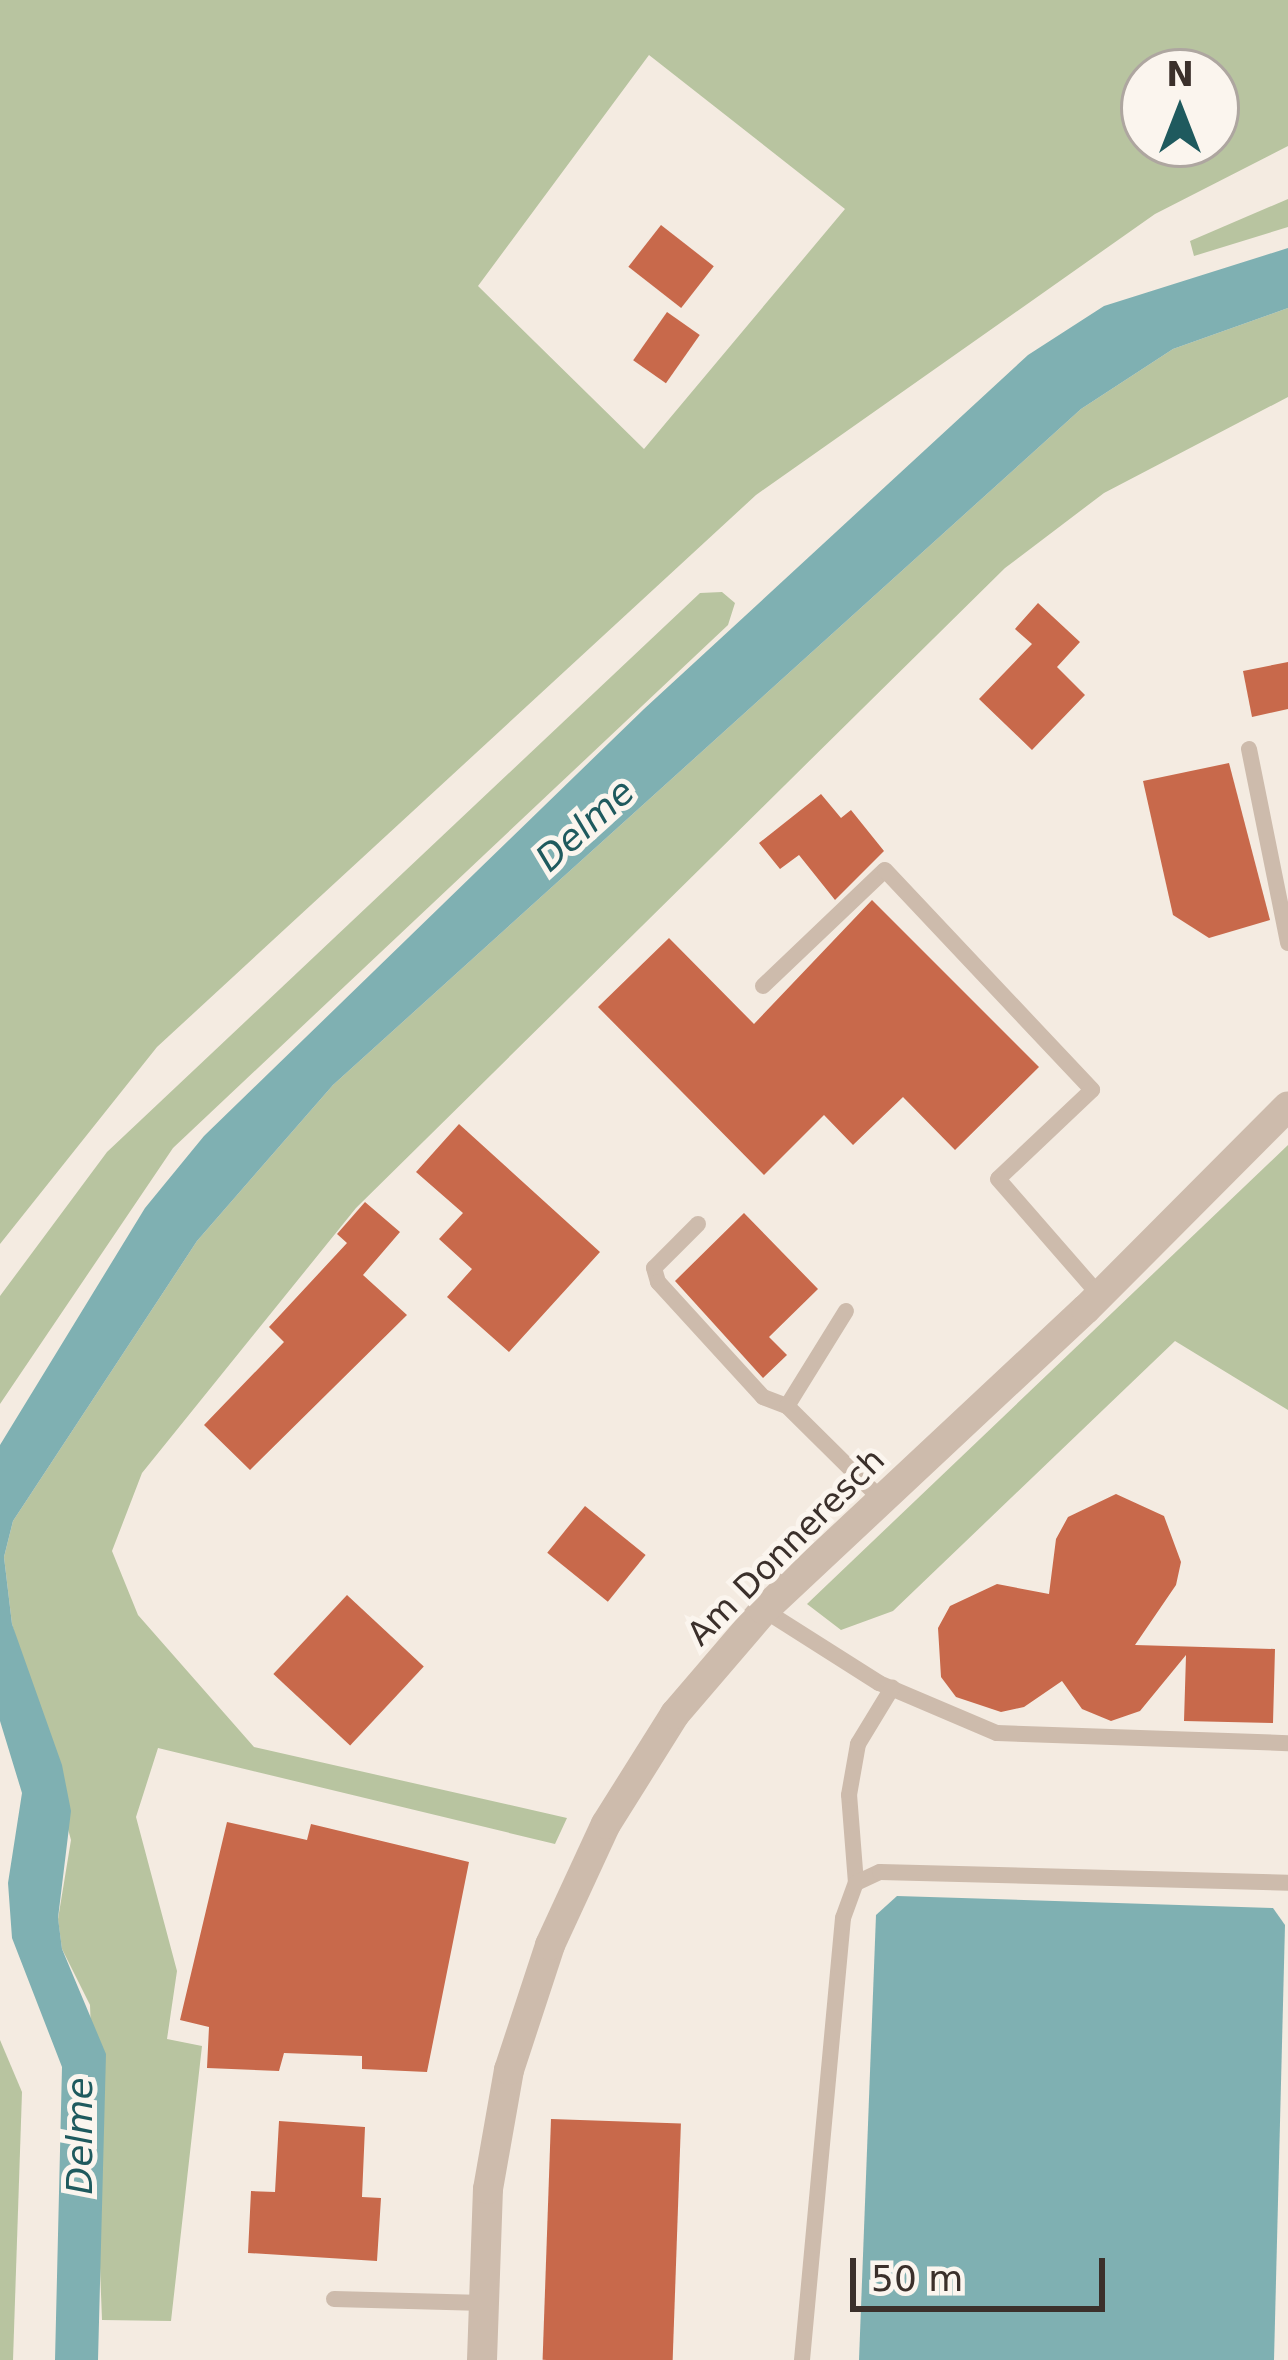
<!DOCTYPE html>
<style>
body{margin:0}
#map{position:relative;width:1288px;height:2360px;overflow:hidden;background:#f4ebe1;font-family:"DejaVu Sans",sans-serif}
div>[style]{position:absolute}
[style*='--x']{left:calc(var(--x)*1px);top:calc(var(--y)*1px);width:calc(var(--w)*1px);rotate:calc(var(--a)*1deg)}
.green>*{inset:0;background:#b8c4a0}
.water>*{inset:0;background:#7fb0b2}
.building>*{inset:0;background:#c8694b;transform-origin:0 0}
.lane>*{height:16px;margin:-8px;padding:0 8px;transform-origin:8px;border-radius:8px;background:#cdbbac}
.street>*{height:30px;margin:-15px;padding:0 15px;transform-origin:15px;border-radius:15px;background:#cdbbac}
span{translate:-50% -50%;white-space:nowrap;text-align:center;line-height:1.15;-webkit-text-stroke:10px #fbf5ee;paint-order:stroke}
.street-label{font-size:33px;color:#3b302b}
.water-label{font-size:36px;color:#1f5a5e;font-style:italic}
.north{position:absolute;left:1120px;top:48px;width:120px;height:120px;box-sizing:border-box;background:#fbf5ee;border:3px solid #aea6a0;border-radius:50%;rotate:0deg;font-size:33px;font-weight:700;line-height:48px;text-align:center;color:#3b302b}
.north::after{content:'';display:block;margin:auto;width:42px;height:54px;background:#1f5a5e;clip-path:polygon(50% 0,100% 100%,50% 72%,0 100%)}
.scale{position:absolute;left:850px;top:2258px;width:255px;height:54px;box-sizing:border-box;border:6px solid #3b302b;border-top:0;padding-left:15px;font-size:36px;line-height:42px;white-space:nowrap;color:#3b302b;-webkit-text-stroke:9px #fbf5ee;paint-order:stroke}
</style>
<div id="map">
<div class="green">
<i style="clip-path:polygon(evenodd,0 0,1288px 0,1288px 146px,1155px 214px,756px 495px,157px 1047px,0 1244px,0 0,649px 55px,845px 209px,644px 449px,478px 286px,649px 55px,0 0,1144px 72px,1216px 72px,1216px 144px,1144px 144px,1144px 72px)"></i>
<i style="clip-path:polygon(1288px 199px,1288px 227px,1194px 256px,1190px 241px)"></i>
<i style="clip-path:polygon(1288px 308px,1288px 397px,1104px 493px,1005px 568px,356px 1208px,142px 1473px,112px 1551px,138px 1615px,254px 1747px,567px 1818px,555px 1844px,158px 1748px,136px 1817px,177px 1971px,167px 2039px,202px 2046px,171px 2321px,102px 2320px,90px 2005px,62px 1949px,58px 1919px,71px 1840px,12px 1624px,4px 1557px,13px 1521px,197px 1241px,333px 1085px,1081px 409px,1173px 349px)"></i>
<i style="clip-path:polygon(722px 592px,735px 603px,728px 625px,173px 1148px,0 1404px,0 1296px,107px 1152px,700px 593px)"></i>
<i style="clip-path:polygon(1288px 1145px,1288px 1410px,1175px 1341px,893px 1611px,841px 1630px,807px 1604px)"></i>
<i style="clip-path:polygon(0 2040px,22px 2092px,13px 2360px,0 2360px)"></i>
</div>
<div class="water">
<i style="clip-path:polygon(1288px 248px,1288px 308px,1173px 349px,1081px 409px,333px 1085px,197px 1241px,13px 1521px,4px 1557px,12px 1624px,62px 1765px,71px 1811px,58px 1918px,62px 1949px,106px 2054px,98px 2360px,55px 2360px,62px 2067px,12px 1938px,8px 1883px,22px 1793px,0 1721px,0 1445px,145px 1208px,204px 1136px,644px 709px,1028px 355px,1104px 306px)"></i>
<i style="clip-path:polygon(897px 1896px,1273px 1908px,1285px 1925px,1274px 2360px,859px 2360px,876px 1915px)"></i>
</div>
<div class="building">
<i style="left:661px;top:225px;width:67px;height:53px;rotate:38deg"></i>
<i style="left:667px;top:312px;width:40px;height:59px;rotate:35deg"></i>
<i style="clip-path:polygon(1038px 603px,1080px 642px,1057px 667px,1085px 695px,1032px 750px,979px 699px,1032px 644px,1015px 629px)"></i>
<i style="clip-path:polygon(1288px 662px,1288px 709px,1252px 717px,1243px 671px)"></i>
<i style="clip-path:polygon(1229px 763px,1270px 920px,1209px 938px,1173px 915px,1143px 781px)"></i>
<i style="clip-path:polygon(821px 794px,841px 818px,851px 810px,884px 851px,835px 900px,799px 855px,780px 869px,759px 843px)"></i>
<i style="clip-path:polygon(872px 900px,1039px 1067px,955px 1150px,903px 1097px,853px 1145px,824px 1115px,764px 1175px,598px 1007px,669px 938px,754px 1024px)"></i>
<i style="clip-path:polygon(459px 1124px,600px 1252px,509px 1352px,447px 1297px,472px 1269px,439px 1239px,463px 1213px,416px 1172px)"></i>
<i style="clip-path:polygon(365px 1202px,400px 1232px,363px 1275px,407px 1315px,250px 1470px,204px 1425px,284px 1342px,269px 1327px,347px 1243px,337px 1234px)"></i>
<i style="clip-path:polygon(744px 1213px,818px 1289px,769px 1337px,787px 1355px,763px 1378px,675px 1281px)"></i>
<i style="clip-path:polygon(1116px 1494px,1164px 1516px,1181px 1562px,1176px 1585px,1135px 1645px,1275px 1649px,1273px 1723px,1184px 1721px,1186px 1655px,1140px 1711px,1111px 1721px,1082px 1709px,1062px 1681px,1024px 1707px,1001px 1712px,956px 1697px,941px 1677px,938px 1628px,950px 1606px,997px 1584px,1049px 1594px,1056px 1539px,1068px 1517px)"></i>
<i style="left:585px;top:1506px;width:78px;height:60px;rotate:39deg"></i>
<i style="left:347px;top:1595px;width:105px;height:108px;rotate:43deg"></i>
<i style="clip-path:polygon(227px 1822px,307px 1840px,311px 1824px,469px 1862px,427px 2072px,362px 2069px,362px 2056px,284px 2053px,279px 2071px,207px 2068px,209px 2027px,180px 2020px)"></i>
<i style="left:551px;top:2119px;width:130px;height:241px;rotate:2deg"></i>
<i style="clip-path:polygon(279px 2121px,365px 2127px,362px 2197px,381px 2198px,377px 2261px,248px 2253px,251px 2191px,275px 2192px)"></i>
</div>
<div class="lane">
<i style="--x:1249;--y:749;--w:198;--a:78.6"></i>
<i style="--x:763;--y:986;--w:168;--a:-43.6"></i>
<i style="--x:885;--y:870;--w:302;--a:46.7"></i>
<i style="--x:1092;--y:1090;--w:129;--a:136.6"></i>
<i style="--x:998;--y:1179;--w:155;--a:48.9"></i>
<i style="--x:698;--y:1224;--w:62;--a:135"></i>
<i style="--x:654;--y:1268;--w:15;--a:74"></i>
<i style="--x:658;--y:1282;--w:156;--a:47.6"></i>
<i style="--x:763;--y:1397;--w:26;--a:21"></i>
<i style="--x:846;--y:1311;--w:112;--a:121.8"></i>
<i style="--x:787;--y:1406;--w:134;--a:44.7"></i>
<i style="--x:764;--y:1610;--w:136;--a:32.4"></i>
<i style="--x:879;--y:1683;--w:128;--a:23"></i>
<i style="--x:997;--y:1733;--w:291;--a:2"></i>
<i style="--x:856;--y:1883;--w:88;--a:-94.5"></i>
<i style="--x:849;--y:1795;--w:52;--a:-80"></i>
<i style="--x:858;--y:1744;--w:66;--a:-58.7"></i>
<i style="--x:334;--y:2299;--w:150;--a:1.5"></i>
<i style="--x:802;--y:2360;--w:444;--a:-84.7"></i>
<i style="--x:843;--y:1918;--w:37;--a:-70"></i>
<i style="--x:856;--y:1883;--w:26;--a:-25"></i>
<i style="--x:880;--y:1872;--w:408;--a:1.5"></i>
</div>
<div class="street">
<i style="--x:482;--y:2360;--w:171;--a:-88"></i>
<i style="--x:488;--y:2189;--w:121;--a:-80"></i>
<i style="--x:509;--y:2070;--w:132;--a:-71.8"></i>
<i style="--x:550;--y:1945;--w:133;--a:-65.2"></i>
<i style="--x:606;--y:1824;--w:130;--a:-57.9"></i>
<i style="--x:675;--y:1714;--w:137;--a:-49.4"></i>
<i style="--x:764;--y:1610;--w:441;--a:-43.1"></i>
<i style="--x:1086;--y:1309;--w:286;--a:-45.1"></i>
</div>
<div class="street-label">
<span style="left:786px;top:1547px;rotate:-45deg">Am Donneresch</span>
</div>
<div class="water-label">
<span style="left:585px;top:825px;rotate:-42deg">Delme</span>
<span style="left:80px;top:2136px;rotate:-90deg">Delme</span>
</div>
<div class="north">N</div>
<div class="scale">50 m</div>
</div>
